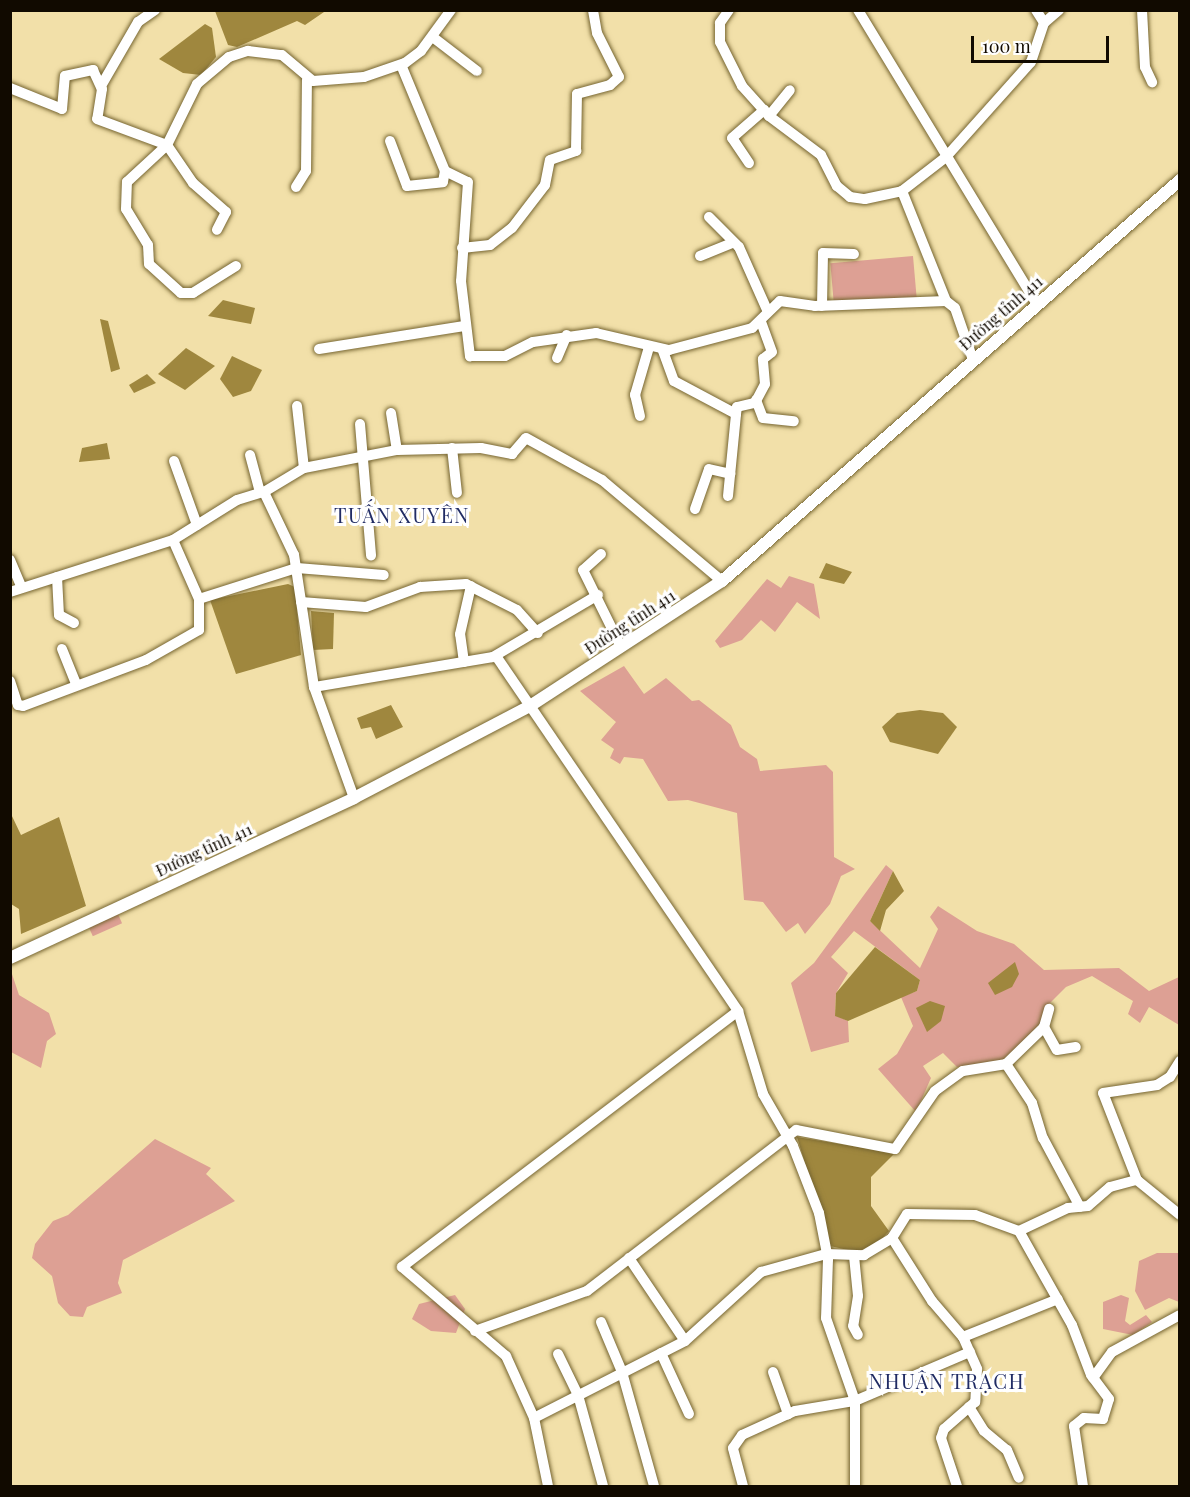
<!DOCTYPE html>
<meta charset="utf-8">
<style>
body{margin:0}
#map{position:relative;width:1190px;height:1497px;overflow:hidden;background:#f2e0a9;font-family:"Playfair Display",serif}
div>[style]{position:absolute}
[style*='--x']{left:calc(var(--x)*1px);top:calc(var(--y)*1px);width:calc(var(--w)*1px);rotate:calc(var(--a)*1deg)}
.green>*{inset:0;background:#dda094;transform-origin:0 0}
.water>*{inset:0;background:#9f873e}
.roads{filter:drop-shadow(0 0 2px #766531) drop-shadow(0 0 2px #766531)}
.minor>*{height:10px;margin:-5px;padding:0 5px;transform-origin:5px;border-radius:5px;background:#fff}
.major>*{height:12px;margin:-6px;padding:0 6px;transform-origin:6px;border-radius:6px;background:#fff}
span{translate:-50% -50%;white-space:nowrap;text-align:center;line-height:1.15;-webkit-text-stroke:6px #fff;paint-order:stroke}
.street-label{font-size:16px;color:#110a00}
.quarter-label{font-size:20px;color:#212c64;letter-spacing:1.5px}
.frame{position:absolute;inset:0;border:12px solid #110a00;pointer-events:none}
.scale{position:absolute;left:971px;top:36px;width:138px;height:27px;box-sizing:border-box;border:3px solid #110a00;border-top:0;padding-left:8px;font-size:18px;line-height:21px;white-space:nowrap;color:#110a00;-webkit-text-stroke:4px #fff;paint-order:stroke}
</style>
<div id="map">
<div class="green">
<i style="left:913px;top:256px;width:44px;height:83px;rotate:85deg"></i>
<i style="clip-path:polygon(789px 576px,814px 584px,820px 619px,797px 602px,775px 632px,761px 620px,742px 640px,720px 648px,715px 641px,767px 579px,781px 588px)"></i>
<i style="clip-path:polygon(624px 666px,644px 694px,666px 678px,692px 701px,699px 700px,731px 725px,740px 747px,757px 759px,760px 771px,826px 765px,833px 772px,834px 857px,855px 869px,841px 876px,830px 904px,805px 934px,798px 923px,786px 932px,763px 902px,744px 900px,737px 813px,688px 800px,668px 801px,643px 759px,624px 757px,620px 764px,610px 758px,614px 749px,601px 740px,616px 722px,580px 691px)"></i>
<i style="clip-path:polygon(886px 865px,893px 871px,870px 921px,920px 968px,938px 929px,930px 917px,938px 906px,977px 931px,1014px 944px,1044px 970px,1119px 968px,1149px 991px,1179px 977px,1179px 1025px,1149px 1007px,1140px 1023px,1128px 1014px,1133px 1001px,1092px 976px,1066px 987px,1045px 1008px,1040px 1027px,1005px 1061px,957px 1067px,943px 1053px,923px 1066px,931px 1078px,916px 1112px,878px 1069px,897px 1054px,913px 1026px,901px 997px,917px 991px,920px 980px,854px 931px,831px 957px,848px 973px,836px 993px,835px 1015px,848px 1021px,849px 1042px,811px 1052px,791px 983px,814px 963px)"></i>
<i style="left:118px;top:914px;width:10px;height:32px;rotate:66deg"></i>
<i style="clip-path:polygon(11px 971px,19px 995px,49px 1013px,56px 1034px,47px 1041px,41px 1068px,11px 1052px)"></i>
<i style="clip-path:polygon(155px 1139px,211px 1168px,206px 1174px,235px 1201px,123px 1260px,118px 1283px,122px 1293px,87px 1307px,83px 1317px,70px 1316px,58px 1303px,52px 1276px,32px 1258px,35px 1244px,53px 1221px,68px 1215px)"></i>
<i style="clip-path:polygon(1157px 1253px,1179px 1253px,1179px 1302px,1169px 1298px,1145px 1310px,1135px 1291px,1139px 1261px)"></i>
<i style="clip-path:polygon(455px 1295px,465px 1309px,456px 1333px,431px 1331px,412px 1319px,419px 1304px)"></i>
<i style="clip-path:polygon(1121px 1295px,1129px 1298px,1125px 1321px,1130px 1325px,1146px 1315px,1152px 1322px,1133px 1335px,1103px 1329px,1103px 1302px)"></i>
</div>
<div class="water">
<i style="clip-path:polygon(215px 11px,323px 10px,324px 12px,305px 25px,297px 21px,237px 47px,228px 45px)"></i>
<i style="clip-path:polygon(205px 24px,212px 28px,216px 57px,201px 75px,183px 73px,159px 59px)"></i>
<i style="clip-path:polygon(223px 300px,255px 308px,251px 324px,208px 316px)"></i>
<i style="clip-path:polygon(100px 319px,108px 321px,120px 369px,111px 372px)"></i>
<i style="clip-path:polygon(186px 348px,215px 366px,185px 390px,158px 374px)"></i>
<i style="clip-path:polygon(232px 356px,262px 370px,251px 391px,233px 397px,220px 379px)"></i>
<i style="clip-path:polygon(147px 374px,156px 383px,134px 393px,129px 385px)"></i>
<i style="clip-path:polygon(107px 443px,110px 459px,79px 462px,82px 448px)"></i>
<i style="clip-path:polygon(826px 563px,852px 572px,844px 584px,819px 578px)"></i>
<i style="clip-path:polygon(288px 584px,295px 587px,301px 655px,236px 674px,210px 600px)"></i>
<i style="clip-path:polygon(311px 611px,334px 613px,333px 649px,313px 650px)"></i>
<i style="clip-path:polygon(391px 705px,403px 727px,376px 739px,371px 727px,361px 729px,357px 718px)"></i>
<i style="clip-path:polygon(920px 710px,943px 713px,957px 727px,938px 754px,890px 742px,882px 727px,897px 713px)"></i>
<i style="clip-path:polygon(11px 814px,21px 835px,59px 817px,86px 906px,21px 934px,19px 909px,11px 904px)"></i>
<i style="clip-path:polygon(893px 871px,904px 891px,886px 910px,880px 931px,870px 921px)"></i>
<i style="clip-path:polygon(875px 947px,920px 980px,917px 991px,848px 1021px,835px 1016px,836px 993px)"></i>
<i style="clip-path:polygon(1015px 962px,1019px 974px,1012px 987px,995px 995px,988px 983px)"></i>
<i style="clip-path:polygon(930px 1001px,945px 1006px,941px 1021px,927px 1032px,916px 1008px)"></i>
<i style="clip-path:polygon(797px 1137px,895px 1153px,871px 1177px,871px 1206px,889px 1231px,879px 1242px,857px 1252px,830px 1246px)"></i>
</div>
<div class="roads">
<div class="minor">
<i style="--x:729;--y:10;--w:16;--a:125"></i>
<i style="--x:720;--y:23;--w:19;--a:90"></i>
<i style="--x:720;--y:42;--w:49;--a:63.4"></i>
<i style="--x:742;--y:86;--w:40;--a:48"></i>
<i style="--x:769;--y:116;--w:65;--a:36.9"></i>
<i style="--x:821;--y:155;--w:35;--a:63"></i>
<i style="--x:837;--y:186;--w:17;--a:40"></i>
<i style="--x:850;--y:197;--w:15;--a:8"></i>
<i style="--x:865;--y:199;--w:38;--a:-12"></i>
<i style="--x:902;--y:191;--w:56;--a:-37.7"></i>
<i style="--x:946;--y:157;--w:127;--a:-48.2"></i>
<i style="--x:1031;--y:62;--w:41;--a:-71.6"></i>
<i style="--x:1044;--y:23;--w:20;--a:-41"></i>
<i style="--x:858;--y:10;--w:344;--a:58.7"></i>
<i style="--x:1036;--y:10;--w:15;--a:58"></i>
<i style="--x:1142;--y:10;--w:57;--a:87"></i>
<i style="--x:1145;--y:67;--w:17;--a:65"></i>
<i style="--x:434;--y:38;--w:54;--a:37.5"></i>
<i style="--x:101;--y:86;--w:74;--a:-60"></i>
<i style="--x:138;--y:22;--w:21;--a:-35"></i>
<i style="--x:10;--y:88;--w:56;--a:22"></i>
<i style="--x:62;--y:109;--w:33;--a:-85"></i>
<i style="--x:65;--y:76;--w:29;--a:-12"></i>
<i style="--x:93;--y:70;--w:21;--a:65"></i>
<i style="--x:102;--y:89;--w:30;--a:99"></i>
<i style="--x:97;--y:119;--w:75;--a:20.4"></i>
<i style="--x:167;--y:145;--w:46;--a:55.6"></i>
<i style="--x:193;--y:183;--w:44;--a:41.3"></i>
<i style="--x:226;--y:212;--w:20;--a:117"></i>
<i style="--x:769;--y:116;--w:33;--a:-51"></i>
<i style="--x:390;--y:141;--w:48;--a:69.3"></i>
<i style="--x:407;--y:186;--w:36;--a:-6"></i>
<i style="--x:443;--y:182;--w:11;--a:-80"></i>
<i style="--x:445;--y:171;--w:115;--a:-112.5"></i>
<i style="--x:749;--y:163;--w:30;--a:-124"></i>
<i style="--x:732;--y:138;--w:43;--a:-41.2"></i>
<i style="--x:445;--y:171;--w:25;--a:26"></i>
<i style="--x:468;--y:182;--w:99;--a:94"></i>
<i style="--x:461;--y:281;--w:76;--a:83.2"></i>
<i style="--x:470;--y:356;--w:35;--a:0"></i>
<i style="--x:505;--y:356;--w:31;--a:-27"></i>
<i style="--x:533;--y:342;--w:64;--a:-8.1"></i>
<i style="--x:596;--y:333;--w:75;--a:13.1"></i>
<i style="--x:669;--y:350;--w:86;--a:-14.8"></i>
<i style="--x:752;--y:328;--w:39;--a:-44"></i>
<i style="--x:780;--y:301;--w:35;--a:8"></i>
<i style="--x:815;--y:306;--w:131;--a:-2.2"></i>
<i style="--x:946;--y:301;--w:11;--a:38"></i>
<i style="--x:955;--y:308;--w:55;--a:70.9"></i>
<i style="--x:296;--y:187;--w:19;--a:-58"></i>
<i style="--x:306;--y:171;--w:91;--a:-89.4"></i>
<i style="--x:902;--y:191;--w:118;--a:68.2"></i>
<i style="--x:709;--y:217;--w:42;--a:45"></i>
<i style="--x:739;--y:247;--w:69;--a:66"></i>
<i style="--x:462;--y:248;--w:28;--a:-6"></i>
<i style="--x:490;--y:245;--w:28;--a:-38"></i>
<i style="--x:512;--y:228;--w:54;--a:-52.5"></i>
<i style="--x:545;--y:185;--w:25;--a:-79"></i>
<i style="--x:550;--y:160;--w:28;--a:-19"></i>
<i style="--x:576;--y:151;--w:57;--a:-89"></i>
<i style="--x:577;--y:94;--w:34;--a:-15"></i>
<i style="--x:610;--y:85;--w:12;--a:-42"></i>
<i style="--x:619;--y:77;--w:49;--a:-116.6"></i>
<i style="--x:597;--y:33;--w:23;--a:-100"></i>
<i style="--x:700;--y:256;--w:35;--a:-22"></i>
<i style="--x:236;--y:266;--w:51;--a:147.9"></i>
<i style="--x:193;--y:293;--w:12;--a:180"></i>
<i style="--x:181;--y:293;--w:43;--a:-137.8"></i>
<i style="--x:149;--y:264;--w:19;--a:-93"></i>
<i style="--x:148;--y:245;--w:42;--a:-121.4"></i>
<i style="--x:126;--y:209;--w:27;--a:-88"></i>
<i style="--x:127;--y:182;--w:54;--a:-42.8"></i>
<i style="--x:167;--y:145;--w:68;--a:-63.8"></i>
<i style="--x:197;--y:84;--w:42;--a:-40.2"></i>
<i style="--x:229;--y:57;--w:20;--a:-18"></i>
<i style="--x:248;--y:51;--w:34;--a:7"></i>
<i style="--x:282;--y:55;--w:40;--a:40"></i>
<i style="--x:313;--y:81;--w:51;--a:-4.5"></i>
<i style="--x:364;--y:77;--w:43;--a:-18.9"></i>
<i style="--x:405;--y:63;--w:20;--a:-37"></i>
<i style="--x:421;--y:51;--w:51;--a:-53.8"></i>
<i style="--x:822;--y:306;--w:53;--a:-88.9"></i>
<i style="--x:823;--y:253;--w:31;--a:2"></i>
<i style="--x:319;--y:349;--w:147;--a:-9"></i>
<i style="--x:663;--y:351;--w:32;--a:70"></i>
<i style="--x:674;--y:381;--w:70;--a:28"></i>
<i style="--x:736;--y:414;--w:7;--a:-82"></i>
<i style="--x:737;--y:407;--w:18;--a:-13"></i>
<i style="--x:755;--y:403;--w:21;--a:-62"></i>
<i style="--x:765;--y:384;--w:25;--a:-95"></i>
<i style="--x:763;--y:359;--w:11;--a:-38"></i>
<i style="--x:772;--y:352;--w:32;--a:-110"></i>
<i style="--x:557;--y:358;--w:25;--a:-67"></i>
<i style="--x:756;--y:400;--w:19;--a:69"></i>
<i style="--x:763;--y:418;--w:31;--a:6"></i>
<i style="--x:297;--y:406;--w:62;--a:83.6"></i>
<i style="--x:391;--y:413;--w:37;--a:81"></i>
<i style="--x:640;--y:416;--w:22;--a:-103"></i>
<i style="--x:635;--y:395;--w:50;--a:-73.7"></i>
<i style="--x:360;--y:424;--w:132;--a:85.2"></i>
<i style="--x:452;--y:448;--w:45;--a:83.7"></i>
<i style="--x:250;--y:455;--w:38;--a:75"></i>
<i style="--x:174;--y:461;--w:68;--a:70.2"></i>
<i style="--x:728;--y:496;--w:82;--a:-84.4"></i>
<i style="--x:695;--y:509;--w:42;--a:-70.7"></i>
<i style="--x:709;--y:469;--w:22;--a:13"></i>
<i style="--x:601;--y:554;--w:24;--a:138"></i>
<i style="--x:583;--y:570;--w:86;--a:63.7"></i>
<i style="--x:10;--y:560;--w:30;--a:67"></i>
<i style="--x:57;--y:577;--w:38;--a:87"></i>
<i style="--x:59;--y:615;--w:17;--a:28"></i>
<i style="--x:10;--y:592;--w:171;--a:-17.7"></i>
<i style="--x:173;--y:540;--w:75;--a:-32"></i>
<i style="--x:237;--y:500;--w:28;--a:-17"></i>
<i style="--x:199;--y:599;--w:103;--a:-17.6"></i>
<i style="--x:297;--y:568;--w:87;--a:4.6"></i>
<i style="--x:301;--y:602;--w:65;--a:4.4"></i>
<i style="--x:366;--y:607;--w:58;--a:-20.3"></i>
<i style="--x:420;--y:587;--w:46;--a:-3.7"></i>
<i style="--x:466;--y:584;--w:57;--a:27"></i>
<i style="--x:517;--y:610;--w:31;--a:48"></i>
<i style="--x:62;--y:649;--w:37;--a:68"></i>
<i style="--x:496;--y:656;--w:430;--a:55.7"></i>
<i style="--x:738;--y:1011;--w:87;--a:73.2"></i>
<i style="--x:763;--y:1094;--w:60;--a:60"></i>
<i style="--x:793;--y:1146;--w:72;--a:68.8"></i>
<i style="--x:819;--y:1213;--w:47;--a:78.9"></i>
<i style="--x:828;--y:1259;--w:59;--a:91.9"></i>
<i style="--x:826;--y:1318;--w:88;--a:70.7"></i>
<i style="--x:855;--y:1401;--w:85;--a:90"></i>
<i style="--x:464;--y:662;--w:28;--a:-98"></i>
<i style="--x:460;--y:634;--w:49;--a:-77.1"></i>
<i style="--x:10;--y:681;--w:25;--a:72"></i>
<i style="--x:18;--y:705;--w:5;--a:11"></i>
<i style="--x:23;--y:706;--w:131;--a:-20.5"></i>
<i style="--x:146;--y:660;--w:61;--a:-29.5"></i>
<i style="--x:199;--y:630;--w:31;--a:-90"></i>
<i style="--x:199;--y:599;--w:64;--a:-113.8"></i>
<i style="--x:314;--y:687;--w:181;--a:-9.5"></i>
<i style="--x:493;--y:657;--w:122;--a:-30.6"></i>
<i style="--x:354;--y:798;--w:118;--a:-109.8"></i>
<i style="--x:314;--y:687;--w:134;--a:-98.6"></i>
<i style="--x:294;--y:555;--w:70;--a:-115.5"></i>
<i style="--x:264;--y:492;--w:47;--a:-31"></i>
<i style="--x:304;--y:468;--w:95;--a:-11"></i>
<i style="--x:397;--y:450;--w:84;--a:-1.4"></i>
<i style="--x:481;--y:448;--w:32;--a:11"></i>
<i style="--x:512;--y:454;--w:21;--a:-49"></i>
<i style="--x:526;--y:438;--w:87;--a:28.9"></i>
<i style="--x:602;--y:480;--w:157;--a:40.1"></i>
<i style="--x:1044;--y:1027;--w:26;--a:61"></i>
<i style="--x:1057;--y:1050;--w:19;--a:-9"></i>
<i style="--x:1006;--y:1064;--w:47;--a:56.3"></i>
<i style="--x:1032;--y:1103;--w:37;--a:73"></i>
<i style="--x:1043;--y:1138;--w:78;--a:61.8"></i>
<i style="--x:1137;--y:1180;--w:55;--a:39.1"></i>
<i style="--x:1019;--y:1231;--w:108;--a:60.6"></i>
<i style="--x:1072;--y:1325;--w:53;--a:69.2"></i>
<i style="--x:1091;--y:1375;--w:30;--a:53"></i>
<i style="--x:1109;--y:1399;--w:21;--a:107"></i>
<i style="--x:1103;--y:1419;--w:19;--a:-177"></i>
<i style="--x:1084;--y:1418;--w:13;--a:141"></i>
<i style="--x:1074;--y:1426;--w:61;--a:81.5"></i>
<i style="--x:892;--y:1238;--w:75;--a:57.6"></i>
<i style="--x:932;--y:1301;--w:48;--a:49.3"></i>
<i style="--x:963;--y:1337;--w:35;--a:66"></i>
<i style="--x:977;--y:1369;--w:33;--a:93"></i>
<i style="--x:975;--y:1402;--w:41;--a:138.9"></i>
<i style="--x:944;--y:1429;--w:9;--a:108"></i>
<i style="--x:941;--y:1438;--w:51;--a:71.6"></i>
<i style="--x:854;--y:1256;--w:40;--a:84.3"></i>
<i style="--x:858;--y:1296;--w:30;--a:99"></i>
<i style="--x:853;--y:1326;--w:10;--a:61"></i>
<i style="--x:629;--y:1258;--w:100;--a:56"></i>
<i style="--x:601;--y:1322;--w:54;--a:67.2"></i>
<i style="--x:622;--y:1372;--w:118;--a:74.3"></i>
<i style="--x:475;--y:1331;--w:119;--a:-19.7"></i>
<i style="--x:587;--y:1291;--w:264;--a:-37.6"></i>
<i style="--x:796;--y:1130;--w:101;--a:10.9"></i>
<i style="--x:895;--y:1149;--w:70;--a:-55.4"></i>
<i style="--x:935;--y:1091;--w:34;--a:-36"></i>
<i style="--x:963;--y:1071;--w:44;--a:-9.2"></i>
<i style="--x:1006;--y:1064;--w:53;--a:-44.2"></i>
<i style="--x:1044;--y:1027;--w:19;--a:-74"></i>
<i style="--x:963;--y:1337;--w:102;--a:-21.8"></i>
<i style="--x:661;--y:1353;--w:67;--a:65.3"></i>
<i style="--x:558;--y:1354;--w:46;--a:64"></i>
<i style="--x:578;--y:1395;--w:94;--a:74.6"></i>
<i style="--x:773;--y:1372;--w:45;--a:70.3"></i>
<i style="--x:1093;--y:1378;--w:32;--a:-54"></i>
<i style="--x:1112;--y:1352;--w:77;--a:-28.6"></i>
<i style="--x:969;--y:1407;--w:28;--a:58"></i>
<i style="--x:984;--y:1431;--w:30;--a:40"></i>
<i style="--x:1007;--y:1450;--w:30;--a:67"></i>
<i style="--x:534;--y:1418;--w:169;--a:-27"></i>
<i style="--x:685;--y:1341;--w:103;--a:-42.2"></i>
<i style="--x:761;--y:1272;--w:67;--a:-15.5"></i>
<i style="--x:826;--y:1254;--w:38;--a:2"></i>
<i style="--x:864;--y:1255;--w:33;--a:-31"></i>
<i style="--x:892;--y:1238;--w:28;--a:-58"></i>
<i style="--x:907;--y:1214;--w:68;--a:0.8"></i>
<i style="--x:975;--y:1215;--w:47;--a:20"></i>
<i style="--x:1019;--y:1231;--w:54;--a:-25.1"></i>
<i style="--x:1068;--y:1208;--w:20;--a:-6"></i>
<i style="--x:1088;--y:1206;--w:29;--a:-41"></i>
<i style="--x:1110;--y:1187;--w:28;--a:-15"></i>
<i style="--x:1137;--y:1180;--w:93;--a:-111.3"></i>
<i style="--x:1103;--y:1093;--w:55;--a:-8.4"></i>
<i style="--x:1157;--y:1085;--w:15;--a:-32"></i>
<i style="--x:1170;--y:1077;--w:19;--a:-58"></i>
<i style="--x:548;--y:1486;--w:69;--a:-101.6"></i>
<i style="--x:534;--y:1418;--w:68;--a:-114.3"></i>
<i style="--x:506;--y:1356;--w:137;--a:-139.4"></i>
<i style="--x:402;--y:1267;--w:422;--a:-37.3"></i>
<i style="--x:743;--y:1486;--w:39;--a:-105"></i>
<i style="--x:733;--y:1448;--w:16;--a:-55"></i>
<i style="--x:742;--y:1435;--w:58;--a:-24.4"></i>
<i style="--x:795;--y:1411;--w:61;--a:-9.5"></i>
<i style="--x:855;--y:1401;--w:125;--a:-23.1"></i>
</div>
<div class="major">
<i style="--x:10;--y:958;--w:379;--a:-24.9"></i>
<i style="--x:354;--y:798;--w:199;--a:-27.6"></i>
<i style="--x:530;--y:706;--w:229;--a:-33.1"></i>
<i style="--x:722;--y:581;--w:609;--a:-41.2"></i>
</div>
</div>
<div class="street-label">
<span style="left:1001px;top:313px;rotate:-41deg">Đường tỉnh 411</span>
<span style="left:630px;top:622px;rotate:-33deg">Đường tỉnh 411</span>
<span style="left:204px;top:850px;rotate:-25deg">Đường tỉnh 411</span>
</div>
<div class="quarter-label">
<span style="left:402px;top:514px">TUẤN XUYÊN</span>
<span style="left:947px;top:1380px">NHUẬN TRẠCH</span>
</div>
<div class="frame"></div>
<div class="scale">100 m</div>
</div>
